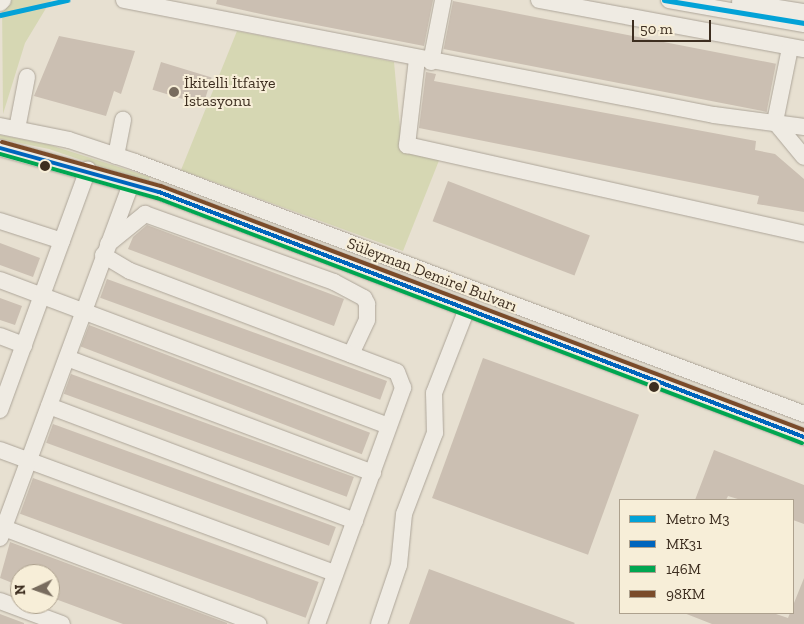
<!DOCTYPE html>
<meta charset="utf-8">
<style>
body{margin:0}
#map{position:relative;width:804px;height:624px;overflow:hidden;background:#e7e0d1;font-family:"Zilla Slab",serif}
div>[style]{position:absolute}
[style*='--x']{left:calc(var(--x)*1px);top:calc(var(--y)*1px);width:calc(var(--w)*1px);rotate:calc(var(--a)*1deg)}
.green>*{inset:0;background:#d6d7b3}
.building>*{inset:0;background:#cbbfb2;transform-origin:0 0}
.roads{filter:drop-shadow(0 0 1px #ada599) drop-shadow(0 0 1px #ada599)}
.minor>*{height:16px;margin:-8px;padding:0 8px;transform-origin:8px;border-radius:8px;background:#efebe3}
.bus-1>*{height:4px;margin:-2px;padding:0 2px;transform-origin:2px;border-radius:2px;background:#0065bd}
.bus-2>*{height:4px;margin:-2px;padding:0 2px;transform-origin:2px;border-radius:2px;background:#00a651}
.bus-3>*{height:4px;margin:-2px;padding:0 2px;transform-origin:2px;border-radius:2px;background:#7a4b2a}
.metro-1>*{height:5px;margin:-2.5px;padding:0 2.5px;transform-origin:2.5px;border-radius:2.5px;background:#03a2d7}
.dots>*{width:14px;height:14px;translate:-50% -50%;box-sizing:border-box;border:2px solid #f7eed8;border-radius:50%}
span{translate:-50% -50%;white-space:nowrap;text-align:center;line-height:1.15;-webkit-text-stroke:4px #f7eed8;paint-order:stroke}
.poi-label{font-size:16px;color:#3d2e20}
.left{translate:0 -50%;text-align:left}
.street-label{font-size:16px;color:#3d2e20}
.legend{position:absolute;left:619px;top:499px;width:175px;height:115px;box-sizing:border-box;background:#f7eed8;border:1px solid #ada18e;margin:0;padding:6px 9px;list-style:none;font-size:15px;color:#3d2e20}
.legend li{display:flex;align-items:center;gap:10px;height:25px}
.legend b{width:25px;border:1px solid #ada18e}
.north{position:absolute;left:10px;top:564px;width:50px;height:50px;box-sizing:border-box;background:#f7eed8;border:1px solid #ada18e;border-radius:50%;rotate:267deg;font-size:14px;font-weight:700;line-height:20px;text-align:center;color:#3d2e20}
.north::after{content:'';display:block;margin:auto;width:18px;height:22px;background:#786c5e;clip-path:polygon(50% 0,100% 100%,50% 72%,0 100%)}
.scale{position:absolute;left:632px;top:20px;width:79px;height:22px;box-sizing:border-box;border:2px solid #3d2e20;border-top:0;padding-left:6px;font-size:15px;line-height:18px;white-space:nowrap;color:#3d2e20;-webkit-text-stroke:4px #f7eed8;paint-order:stroke}
</style>
<div id="map">
<div class="green">
<i style="clip-path:polygon(2px 0,51px 0,25px 43px,3px 114px)"></i>
<i style="clip-path:polygon(237px 31px,394px 62px,402px 149px,440px 158px,403px 251px,181px 170px)"></i>
<i style="clip-path:polygon(0 135px,50px 145px,150px 177px,148px 183px,49px 149px,0 139px)"></i>
</div>
<div class="building">
<i style="clip-path:polygon(217px 0,433px 0,424px 46px,270px 16px,216px 4px)"></i>
<i style="left:453px;top:1px;width:329px;height:49px;rotate:11deg"></i>
<i style="clip-path:polygon(59px 36px,135px 51px,121px 94px,114px 91px,106px 116px,34px 96px)"></i>
<i style="left:161px;top:62px;width:53px;height:29px;rotate:17deg"></i>
<i style="clip-path:polygon(426px 72px,436px 74px,434px 81px,756px 141px,755px 150px,775px 154px,804px 179px,804px 212px,757px 204px,759px 196px,419px 128px)"></i>
<i style="left:448px;top:181px;width:152px;height:43px;rotate:21deg"></i>
<i style="clip-path:polygon(147px 225px,344px 299px,334px 326px,128px 249px,133px 237px)"></i>
<i style="clip-path:polygon(0 243px,40px 258px,33px 277px,0 265px)"></i>
<i style="left:107px;top:279px;width:298px;height:20px;rotate:20deg"></i>
<i style="clip-path:polygon(0 298px,22px 306px,15px 325px,0 320px)"></i>
<i style="left:89px;top:325px;width:301px;height:23px;rotate:21deg"></i>
<i style="left:483px;top:358px;width:166px;height:149px;rotate:20deg"></i>
<i style="left:71px;top:374px;width:301px;height:21px;rotate:20deg"></i>
<i style="left:53px;top:424px;width:301px;height:20px;rotate:20deg"></i>
<i style="clip-path:polygon(714px 450px,804px 485px,804px 524px,793px 520px,793px 500px,741px 500px,728px 496px,726px 500px,695px 500px)"></i>
<i style="left:33px;top:478px;width:304px;height:38px;rotate:20deg"></i>
<i style="clip-path:polygon(10px 542px,227px 623px,227px 624px,123px 624px,50px 597px,50px 574px,20px 574px,20px 586px,0 578px)"></i>
<i style="clip-path:polygon(429px 569px,575px 623px,574px 624px,409px 624px)"></i>
<i style="clip-path:polygon(804px 578px,804px 624px,712px 624px,684px 613px,773px 613px,788px 618px)"></i>
<i style="clip-path:polygon(0 614px,24px 623px,24px 624px,0 624px)"></i>
</div>
<div class="roads">
<div class="minor">
<i style="--x:124;--y:0;--w:601;--a:11.03"></i>
<i style="--x:714;--y:115;--w:91;--a:7.6"></i>
<i style="--x:539;--y:0;--w:269;--a:10.5"></i>
<i style="--x:669;--y:0;--w:137;--a:10.1"></i>
<i style="--x:740;--y:2;--w:65;--a:8.9"></i>
<i style="--x:0;--y:3;--w:4;--a:-45"></i>
<i style="--x:790;--y:48;--w:76;--a:101.5"></i>
<i style="--x:775;--y:122;--w:45;--a:50.4"></i>
<i style="--x:417;--y:59;--w:87;--a:96.6"></i>
<i style="--x:407;--y:145;--w:407;--a:12.6"></i>
<i style="--x:431;--y:62;--w:63;--a:-79"></i>
<i style="--x:0;--y:126;--w:70;--a:11.5"></i>
<i style="--x:69;--y:140;--w:70;--a:18.4"></i>
<i style="--x:135;--y:162;--w:715;--a:20.64"></i>
<i style="--x:17;--y:129;--w:53;--a:-79.1"></i>
<i style="--x:0;--y:148;--w:165;--a:15.5"></i>
<i style="--x:159;--y:192;--w:690;--a:20.8"></i>
<i style="--x:116;--y:156;--w:37;--a:-79"></i>
<i style="--x:0;--y:221;--w:65;--a:17.9"></i>
<i style="--x:108;--y:244;--w:48;--a:-39"></i>
<i style="--x:145;--y:214;--w:201;--a:19.8"></i>
<i style="--x:334;--y:282;--w:34;--a:28"></i>
<i style="--x:364;--y:298;--w:7;--a:63"></i>
<i style="--x:367;--y:304;--w:16;--a:90"></i>
<i style="--x:367;--y:320;--w:38;--a:115"></i>
<i style="--x:103;--y:255;--w:31;--a:31"></i>
<i style="--x:130;--y:271;--w:285;--a:20.7"></i>
<i style="--x:397;--y:372;--w:17;--a:69"></i>
<i style="--x:403;--y:388;--w:251;--a:110"></i>
<i style="--x:0;--y:280;--w:415;--a:20.6"></i>
<i style="--x:0;--y:336;--w:26;--a:21"></i>
<i style="--x:67;--y:358;--w:327;--a:20.6"></i>
<i style="--x:49;--y:406;--w:327;--a:20.6"></i>
<i style="--x:0;--y:410;--w:256;--a:-69.9"></i>
<i style="--x:0;--y:450;--w:357;--a:20.2"></i>
<i style="--x:4;--y:528;--w:272;--a:20.7"></i>
<i style="--x:0;--y:538;--w:377;--a:-69.7"></i>
<i style="--x:0;--y:601;--w:66;--a:20.4"></i>
<i style="--x:379;--y:624;--w:62;--a:-71.3"></i>
<i style="--x:399;--y:565;--w:51;--a:-84.4"></i>
<i style="--x:404;--y:514;--w:87;--a:-69.1"></i>
<i style="--x:435;--y:433;--w:40;--a:-91.4"></i>
<i style="--x:434;--y:393;--w:90;--a:-68.6"></i>
</div>
</div>
<div class="bus-1">
<i style="--x:0;--y:148;--w:165;--a:15.5"></i>
<i style="--x:159;--y:192;--w:690;--a:20.8"></i>
</div>
<div class="bus-2">
<i style="--x:0;--y:154;--w:163;--a:15.7"></i>
<i style="--x:157;--y:198;--w:690;--a:20.8"></i>
</div>
<div class="bus-3">
<i style="--x:2;--y:142;--w:165;--a:15.5"></i>
<i style="--x:161;--y:186;--w:688;--a:20.78"></i>
</div>
<div class="metro-1">
<i style="--x:664;--y:0;--w:142;--a:9.3"></i>
<i style="--x:0;--y:15;--w:69;--a:-12.6"></i>
</div>
<div class="dots">
<i style="left:174px;top:92px;background:#786c5e"></i>
<i style="left:45px;top:166px;background:#3d2e20"></i>
<i style="left:654px;top:387px;background:#3d2e20"></i>
</div>
<div class="poi-label">
<span class="left" style="left:184px;top:92px">İkitelli İtfaiye<br>İstasyonu</span>
</div>
<div class="street-label">
<span style="left:432px;top:275px;rotate:21deg">Süleyman Demirel Bulvarı</span>
</div>
<ul class="legend">
<li><b style="height:6px;background:#03a2d7"></b>Metro M3</li>
<li><b style="height:6px;background:#0065bd"></b>MK31</li>
<li><b style="height:6px;background:#00a651"></b>146M</li>
<li><b style="height:6px;background:#7a4b2a"></b>98KM</li>
</ul>
<div class="north">N</div>
<div class="scale">50 m</div>
</div>
